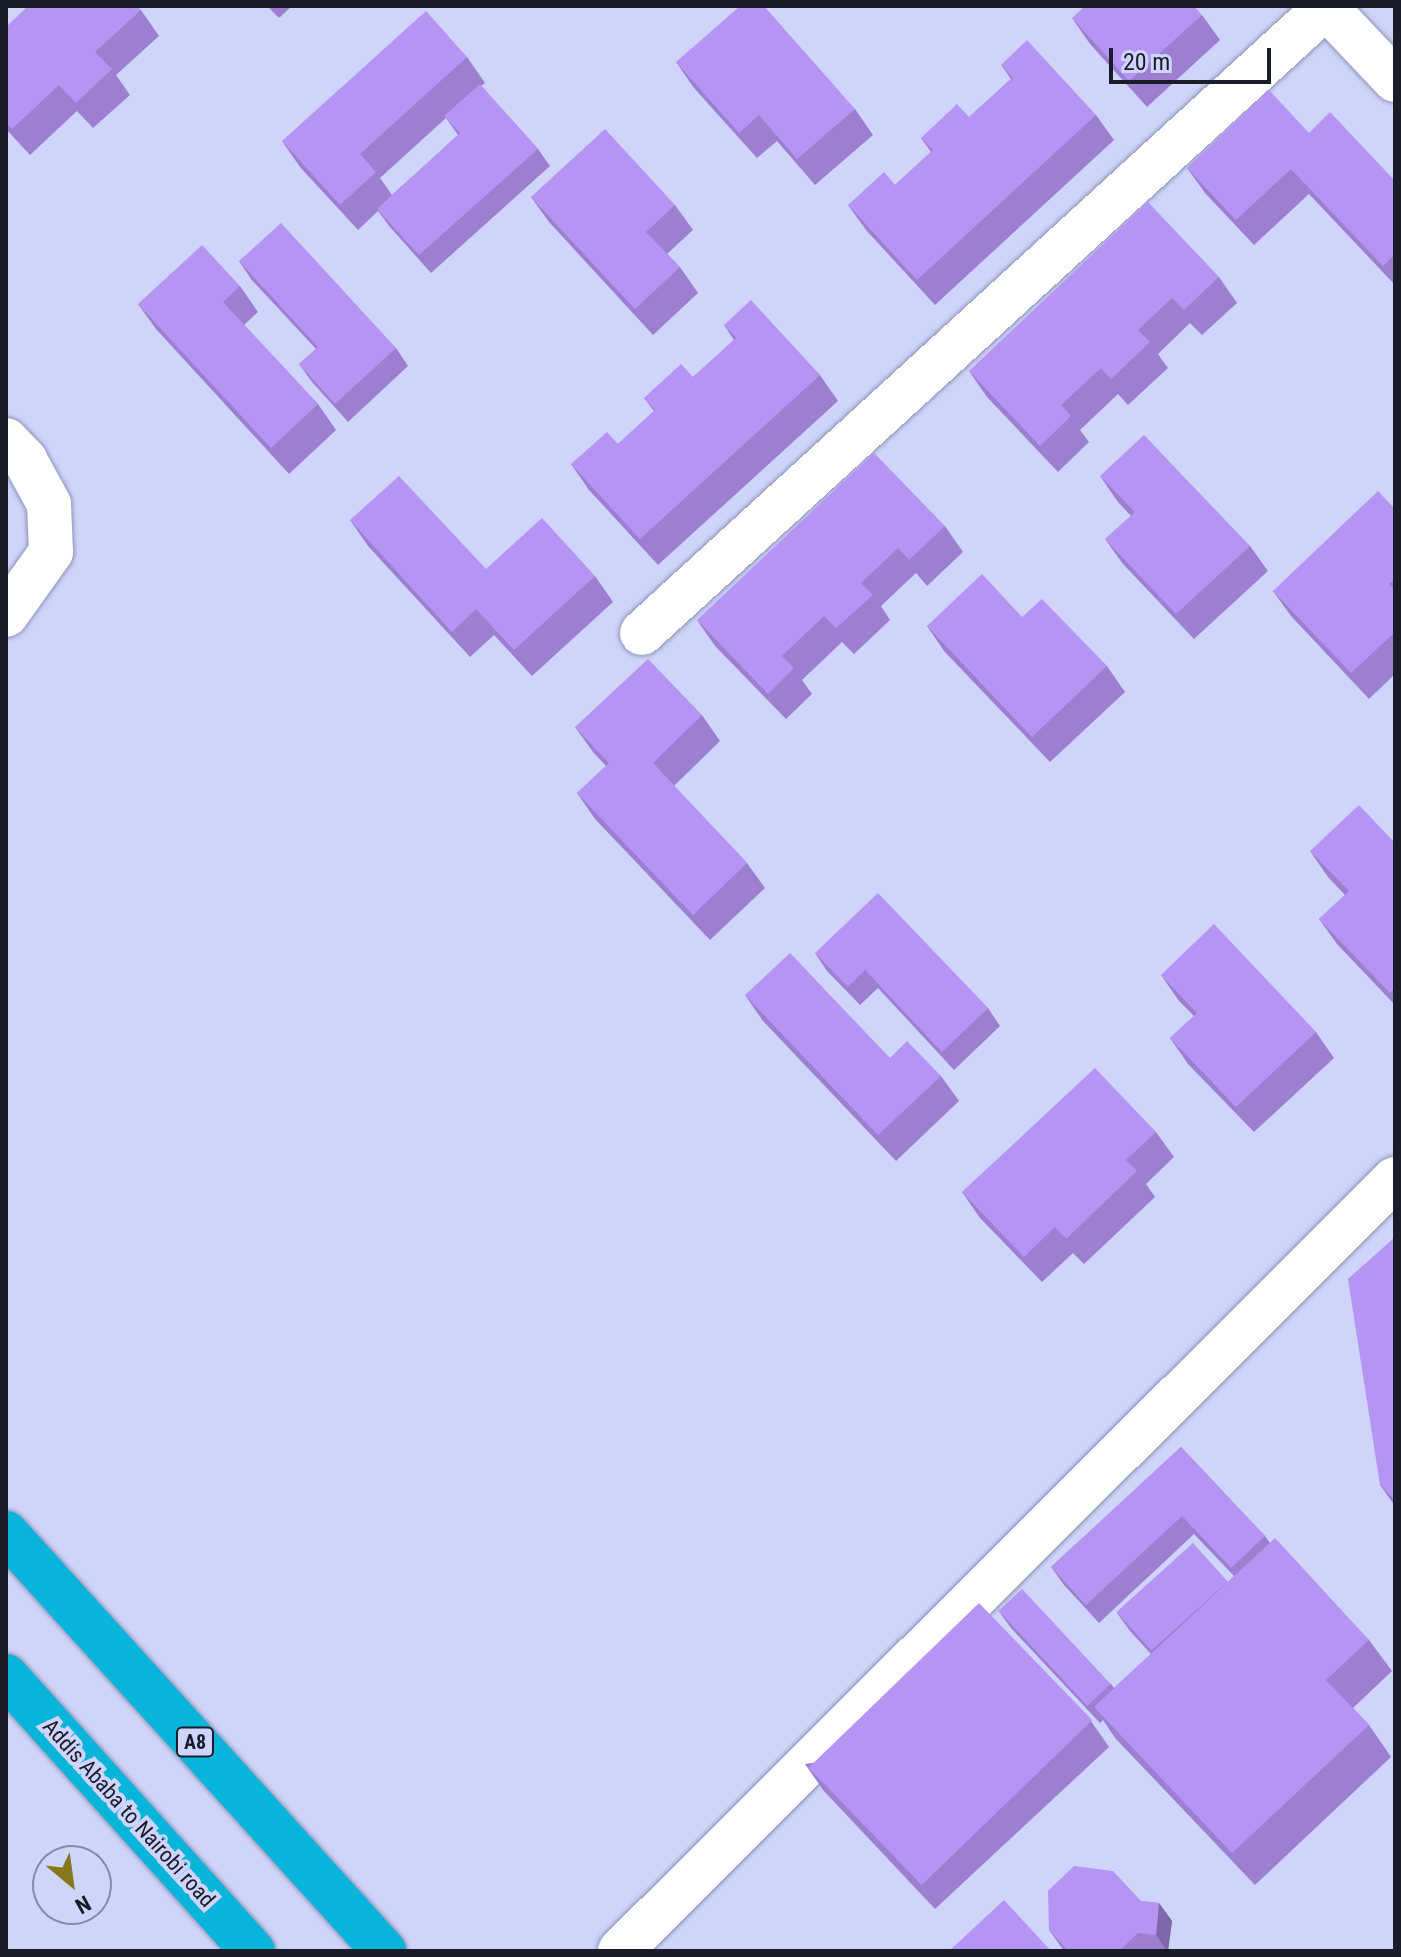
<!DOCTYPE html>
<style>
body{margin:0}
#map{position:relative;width:1401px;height:1957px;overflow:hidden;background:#cfd4fb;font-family:"Roboto Condensed",sans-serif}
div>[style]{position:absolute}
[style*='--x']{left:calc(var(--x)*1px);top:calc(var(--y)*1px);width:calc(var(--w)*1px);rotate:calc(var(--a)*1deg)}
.roads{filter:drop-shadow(0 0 2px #8f94b8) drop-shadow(0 0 2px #8f94b8)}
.minor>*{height:44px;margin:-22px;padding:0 22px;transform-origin:22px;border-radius:22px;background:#fff}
.highway>*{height:44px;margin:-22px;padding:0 22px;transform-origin:22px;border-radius:22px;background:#08b5da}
.wall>*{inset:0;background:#9d7fd1}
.shaded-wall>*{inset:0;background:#7f68aa}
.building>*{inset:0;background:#b694f3;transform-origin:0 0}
span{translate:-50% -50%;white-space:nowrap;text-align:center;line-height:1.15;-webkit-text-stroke:8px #cfd4fb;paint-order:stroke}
.shield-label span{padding:2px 6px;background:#cfd4fb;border:2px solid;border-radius:6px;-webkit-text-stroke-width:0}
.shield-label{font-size:20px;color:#1b1c2a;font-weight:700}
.street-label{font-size:22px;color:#1b1c2a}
.frame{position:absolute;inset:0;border:8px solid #1b1c2a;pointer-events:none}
.north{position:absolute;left:32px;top:1845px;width:80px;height:80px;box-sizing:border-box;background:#cfd4fb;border:2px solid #878aa7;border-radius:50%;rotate:151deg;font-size:22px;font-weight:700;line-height:32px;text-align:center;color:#1b1c2a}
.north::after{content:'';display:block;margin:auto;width:28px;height:36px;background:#87781c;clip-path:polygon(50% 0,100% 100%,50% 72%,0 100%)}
.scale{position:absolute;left:1109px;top:48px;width:162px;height:36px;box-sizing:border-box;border:4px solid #1b1c2a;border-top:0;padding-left:10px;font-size:24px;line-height:28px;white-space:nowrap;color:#1b1c2a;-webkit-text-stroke:6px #cfd4fb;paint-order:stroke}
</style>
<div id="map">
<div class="roads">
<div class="minor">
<i style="--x:1325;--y:6;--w:102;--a:46.6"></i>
<i style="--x:6;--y:440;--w:28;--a:46"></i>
<i style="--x:25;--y:460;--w:50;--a:61.4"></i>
<i style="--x:49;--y:504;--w:48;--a:87.6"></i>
<i style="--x:51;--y:552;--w:77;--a:125.5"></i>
<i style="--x:642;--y:633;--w:927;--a:-42.46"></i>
<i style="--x:620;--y:1951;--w:1094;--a:-44.89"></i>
</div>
<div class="highway">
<i style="--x:6;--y:1533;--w:564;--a:47.88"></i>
<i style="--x:6;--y:1676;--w:370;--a:48.1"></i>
</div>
</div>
<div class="wall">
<i style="clip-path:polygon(267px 6px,292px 6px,279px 18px)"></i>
<i style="clip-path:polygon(141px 10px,159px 36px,116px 75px,130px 95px,93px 128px,77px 111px,30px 155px,6px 129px,6px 27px)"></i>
<i style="clip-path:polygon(1202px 15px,1220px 40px,1147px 107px,1090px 44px,1072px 18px)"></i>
<i style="clip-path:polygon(evenodd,467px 57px,485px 83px,481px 86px,538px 149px,550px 166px,431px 273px,390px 227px,378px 211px,358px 230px,300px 167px,282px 141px,467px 57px,446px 118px,458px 135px,392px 195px,380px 178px,446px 118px)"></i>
<i style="clip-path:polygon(676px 62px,855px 109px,873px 135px,815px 185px,777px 141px,757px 158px,694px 88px)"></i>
<i style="clip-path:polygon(1001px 65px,1096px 115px,1114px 140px,935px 305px,866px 230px,848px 205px,895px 185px,931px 152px,921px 138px,969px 117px,1011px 79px)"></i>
<i style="clip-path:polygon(1309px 133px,1395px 181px,1395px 285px,1309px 194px,1254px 245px,1205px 193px,1187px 168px)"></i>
<i style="clip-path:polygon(531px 197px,675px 205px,693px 230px,667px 254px,680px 267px,698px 293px,653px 335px,549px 222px)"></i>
<i style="clip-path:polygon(239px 261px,396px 348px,408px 366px,348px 422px,312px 382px,299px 364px,316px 349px,251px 279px)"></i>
<i style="clip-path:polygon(1219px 277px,1237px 303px,1202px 335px,1190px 323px,1158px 354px,1168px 368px,1128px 405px,1118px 394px,1080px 430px,1089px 442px,1058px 472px,987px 397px,969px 371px)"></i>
<i style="clip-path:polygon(240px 286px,258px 312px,244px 325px,318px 404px,336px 430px,289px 474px,156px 329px,138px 304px)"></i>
<i style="clip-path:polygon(724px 325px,820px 375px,838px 401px,658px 565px,589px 490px,571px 464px,618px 444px,654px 411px,644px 398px,693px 377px,734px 340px)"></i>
<i style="clip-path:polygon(1100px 476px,1250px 546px,1268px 571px,1194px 639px,1123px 564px,1105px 539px,1131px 516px,1118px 502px)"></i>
<i style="clip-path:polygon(1395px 509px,1395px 674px,1369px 699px,1291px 616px,1273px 591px)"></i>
<i style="clip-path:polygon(350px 520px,486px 569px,595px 576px,613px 602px,532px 676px,494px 635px,470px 657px,368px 546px)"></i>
<i style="clip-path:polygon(945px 526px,963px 552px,927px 586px,916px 573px,881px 606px,890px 620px,854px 654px,842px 642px,802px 680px,812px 694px,786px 719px,715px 646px,697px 620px)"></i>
<i style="clip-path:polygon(1022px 617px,1107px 666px,1125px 692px,1050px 762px,944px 651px,927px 626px)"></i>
<i style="clip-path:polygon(702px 715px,720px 741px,674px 786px,747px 863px,765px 888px,710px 940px,595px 819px,577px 793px,606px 766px,593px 752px,575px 727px)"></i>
<i style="clip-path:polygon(1395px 843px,1395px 1005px,1337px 944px,1319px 919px,1345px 895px,1328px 877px,1310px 851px)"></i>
<i style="clip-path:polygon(815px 953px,988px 1008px,1000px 1026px,954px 1070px,878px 988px,860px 1005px,827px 971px)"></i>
<i style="clip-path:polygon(1161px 975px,1316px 1032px,1334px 1058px,1254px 1132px,1188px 1064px,1170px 1038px,1194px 1016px,1179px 1001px)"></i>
<i style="clip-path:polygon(745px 995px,890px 1058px,941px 1076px,959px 1101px,896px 1161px,763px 1021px)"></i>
<i style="clip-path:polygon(1156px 1132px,1174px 1157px,1146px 1184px,1155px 1197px,1084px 1264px,1073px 1253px,1042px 1282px,980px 1218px,962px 1192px)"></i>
<i style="clip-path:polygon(1395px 1237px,1395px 1506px,1380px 1485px)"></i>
<i style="clip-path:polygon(1181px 1447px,1265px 1536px,1270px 1543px,1369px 1640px,1392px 1671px,1353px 1708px,1369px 1725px,1391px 1757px,1255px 1885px,1116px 1739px,1103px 1720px,1100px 1723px,1011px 1628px,998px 1610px,1111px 1684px,1114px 1688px,1151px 1654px,1130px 1631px,1117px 1613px,1228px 1582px,1234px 1576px,1194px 1534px,1099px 1623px,1064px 1585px,1051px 1567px)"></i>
<i style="clip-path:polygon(1091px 1721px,1109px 1747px,935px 1909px,823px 1790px,805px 1764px)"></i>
<i style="clip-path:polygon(1141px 1901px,1159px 1903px,1172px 1921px,1168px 1951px,1064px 1951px,1049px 1930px)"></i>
</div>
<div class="shaded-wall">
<i style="clip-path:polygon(1159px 1903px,1172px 1921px,1168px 1951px,1167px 1951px,1156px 1935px)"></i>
</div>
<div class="building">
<i style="clip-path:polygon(28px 6px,137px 6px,141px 10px,95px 52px,112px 69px,76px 103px,59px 85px,12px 129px,6px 123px,6px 27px)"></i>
<i style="clip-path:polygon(740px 6px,764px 6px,855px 109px,797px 159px,759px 115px,739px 133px,676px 62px)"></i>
<i style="clip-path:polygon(1085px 6px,1194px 6px,1202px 15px,1129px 81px,1072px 18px)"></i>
<i style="clip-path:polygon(426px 11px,467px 57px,360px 154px,376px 172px,340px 205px,282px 141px)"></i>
<i style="clip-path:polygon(1027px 40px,1096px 115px,917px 280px,848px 205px,884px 172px,895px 185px,933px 150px,921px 138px,957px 104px,969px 117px,1013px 78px,1001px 65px)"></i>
<i style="clip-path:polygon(480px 84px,538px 149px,419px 255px,377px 209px,460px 133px,444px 116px)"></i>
<i style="clip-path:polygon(1269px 90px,1309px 133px,1330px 112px,1395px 181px,1395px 254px,1383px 266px,1291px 169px,1236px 220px,1187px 168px)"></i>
<i style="clip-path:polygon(605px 129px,675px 205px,646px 232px,680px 267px,635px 309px,531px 197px)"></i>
<i style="clip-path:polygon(1148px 202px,1219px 277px,1184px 310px,1172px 298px,1138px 330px,1150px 342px,1111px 379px,1101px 368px,1061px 405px,1071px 416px,1040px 446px,969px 371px)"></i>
<i style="clip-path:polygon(281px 223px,396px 348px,335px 404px,299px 364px,318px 347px,239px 261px)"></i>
<i style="clip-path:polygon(202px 245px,240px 286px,223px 302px,318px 404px,271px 448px,138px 304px)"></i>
<i style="clip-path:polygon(751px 300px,820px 375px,640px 539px,571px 464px,607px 432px,618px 444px,655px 410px,644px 398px,681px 364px,693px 377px,736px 338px,724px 325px)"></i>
<i style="clip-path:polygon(1144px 435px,1250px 546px,1176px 614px,1105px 539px,1135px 512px,1100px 476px)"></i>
<i style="clip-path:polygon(874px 453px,945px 526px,909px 560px,898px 548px,861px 583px,873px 595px,836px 628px,824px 616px,782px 656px,794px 668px,768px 694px,697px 620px)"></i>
<i style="clip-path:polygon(399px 476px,486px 569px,542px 518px,595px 576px,514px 650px,476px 609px,452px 632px,350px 520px)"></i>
<i style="clip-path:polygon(1378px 491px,1395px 509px,1395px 579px,1389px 584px,1395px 590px,1395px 632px,1351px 673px,1273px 591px)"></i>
<i style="clip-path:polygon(982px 574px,1022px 617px,1042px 599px,1107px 666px,1032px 737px,927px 626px)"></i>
<i style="clip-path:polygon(648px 659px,702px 715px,653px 763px,747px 863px,693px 915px,577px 793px,609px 763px,575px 727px)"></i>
<i style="clip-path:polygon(1359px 805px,1395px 843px,1395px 988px,1390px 993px,1319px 919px,1349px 891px,1310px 851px)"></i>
<i style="clip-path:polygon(878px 893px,988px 1008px,942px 1052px,865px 970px,848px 987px,815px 953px)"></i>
<i style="clip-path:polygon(1214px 924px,1316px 1032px,1236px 1107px,1170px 1038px,1197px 1013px,1161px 975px)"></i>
<i style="clip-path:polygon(790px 953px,890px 1058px,907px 1041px,941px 1076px,878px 1135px,745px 995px)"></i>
<i style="clip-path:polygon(1095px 1068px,1156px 1132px,1126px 1160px,1137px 1171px,1066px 1239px,1055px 1227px,1024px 1257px,962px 1192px)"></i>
<i style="clip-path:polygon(1395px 1237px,1395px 1500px,1380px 1485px,1348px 1279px)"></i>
<i style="clip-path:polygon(1181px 1447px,1265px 1536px,1231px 1568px,1182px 1516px,1086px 1605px,1051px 1567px)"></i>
<i style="clip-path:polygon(1275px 1538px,1369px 1640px,1326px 1680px,1369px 1725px,1232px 1853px,1094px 1707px)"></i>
<i style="left:1193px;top:1543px;width:52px;height:103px;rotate:48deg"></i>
<i style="left:1022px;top:1589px;width:130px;height:32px;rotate:47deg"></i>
<i style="left:979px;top:1603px;width:163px;height:237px;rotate:46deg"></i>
<i style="clip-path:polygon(1074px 1866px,1113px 1871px,1141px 1901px,1159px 1903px,1156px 1935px,1138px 1933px,1119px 1951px,1068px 1951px,1049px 1930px,1048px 1891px)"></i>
<i style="clip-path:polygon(1004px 1900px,1051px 1951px,949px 1951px)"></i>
</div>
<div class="shield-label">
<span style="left:195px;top:1742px">A8</span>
</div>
<div class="street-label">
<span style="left:129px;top:1813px;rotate:48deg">Addis Ababa to Nairobi road</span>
</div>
<div class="frame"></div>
<div class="north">N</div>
<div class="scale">20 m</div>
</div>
